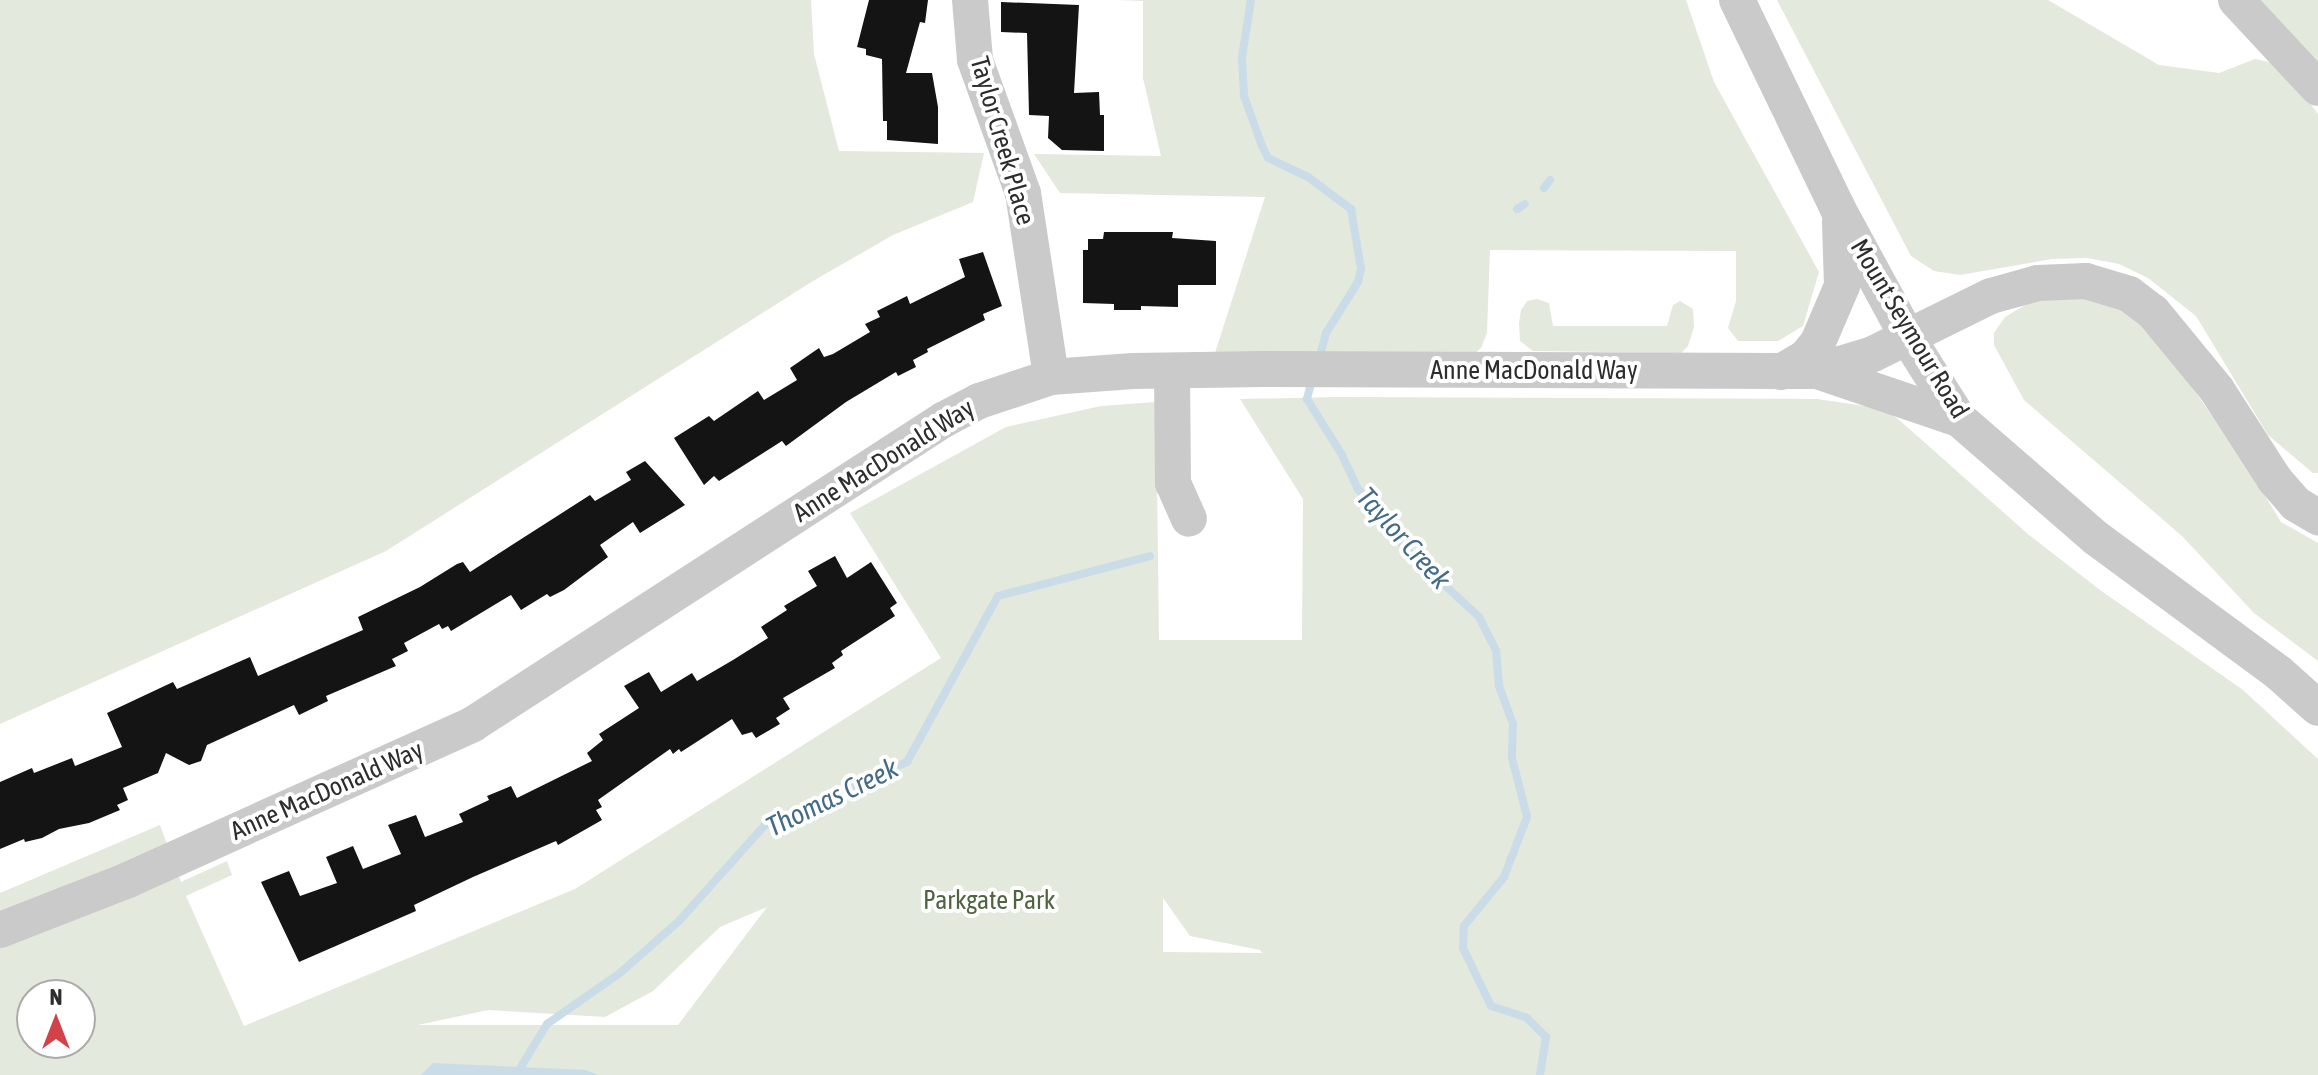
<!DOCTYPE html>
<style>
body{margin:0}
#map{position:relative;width:2318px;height:1075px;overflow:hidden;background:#fff;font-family:"Asap Condensed",sans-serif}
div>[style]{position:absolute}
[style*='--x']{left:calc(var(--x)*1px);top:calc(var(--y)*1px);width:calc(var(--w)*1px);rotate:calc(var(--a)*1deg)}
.green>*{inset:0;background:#e3e9dc}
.water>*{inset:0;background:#cadce7}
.stream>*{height:8px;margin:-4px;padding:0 4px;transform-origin:4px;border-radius:4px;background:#cadce7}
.building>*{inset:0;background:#141414}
.minor>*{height:36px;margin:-18px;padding:0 18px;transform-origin:18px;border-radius:18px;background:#cacaca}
span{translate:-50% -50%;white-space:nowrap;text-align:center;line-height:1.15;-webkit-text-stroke:8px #fff;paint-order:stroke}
.street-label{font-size:26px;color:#2d2d2d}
.park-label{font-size:26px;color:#506440}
.water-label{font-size:28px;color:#446b87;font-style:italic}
.north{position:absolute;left:16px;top:979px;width:80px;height:80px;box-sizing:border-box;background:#fff;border:2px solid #ababab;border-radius:50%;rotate:0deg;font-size:22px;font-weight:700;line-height:32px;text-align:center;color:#2d2d2d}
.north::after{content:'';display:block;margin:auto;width:28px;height:36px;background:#d34149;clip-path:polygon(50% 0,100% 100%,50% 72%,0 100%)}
</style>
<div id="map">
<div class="green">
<i style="clip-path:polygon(0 0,811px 0,814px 54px,839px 151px,984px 153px,973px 202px,893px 235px,813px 281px,386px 551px,0 724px)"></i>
<i style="clip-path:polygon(1118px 0,1686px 0,1714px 82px,1819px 272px,1803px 326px,1778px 341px,1738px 341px,1728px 328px,1736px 301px,1736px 251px,1490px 250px,1487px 333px,1481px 348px,1475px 353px,1215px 353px,1265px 197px,1060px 193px,1034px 154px,1161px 156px,1143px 78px,1143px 1px)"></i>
<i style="clip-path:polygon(1777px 0,2048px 0,2159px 65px,2219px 73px,2255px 59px,2282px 65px,2318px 114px,2318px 473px,2313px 473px,2268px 435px,2196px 316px,2148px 278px,2119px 264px,2087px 258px,2052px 259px,1960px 275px,1934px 271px,1911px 256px)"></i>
<i style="clip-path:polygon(2257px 0,2318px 0,2318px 72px)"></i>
<i style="clip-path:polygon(2062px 292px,2109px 298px,2151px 330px,2239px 453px,2281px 522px,2318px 543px,2318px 661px,2254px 613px,2182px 536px,2024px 400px,1994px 345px,1994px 333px,2005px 317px,2027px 304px)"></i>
<i style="clip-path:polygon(1537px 299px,1549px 303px,1553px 326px,1667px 326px,1673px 305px,1680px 301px,1693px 309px,1694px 327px,1688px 346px,1681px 353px,1533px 351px,1520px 341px,1519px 323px,1521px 310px,1527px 301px)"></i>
<i style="clip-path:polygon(evenodd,1338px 397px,1817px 399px,1879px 408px,1897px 418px,2029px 535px,2100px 590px,2243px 690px,2318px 759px,2318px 1075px,0 1075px,0 893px,160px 825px,181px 882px,227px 861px,232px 875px,186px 896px,244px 1026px,575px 889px,941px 658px,850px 513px,1006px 427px,1101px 406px,1156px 402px,1159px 640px,1302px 640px,1303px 499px,1240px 399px,1338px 397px,1163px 898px,1190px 936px,1260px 950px,1262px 953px,1163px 952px,1163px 898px,1338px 397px,767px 907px,678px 1025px,418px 1025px,488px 1010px,605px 1017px,653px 991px,720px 927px,767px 907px,1338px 397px,32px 995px,80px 995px,80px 1043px,32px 1043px,32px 995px)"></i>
</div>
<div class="water">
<i style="clip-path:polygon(433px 1063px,586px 1070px,598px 1075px,421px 1075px)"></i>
</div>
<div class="stream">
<i style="--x:1251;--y:0;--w:58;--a:99"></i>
<i style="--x:1242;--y:57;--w:39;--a:87"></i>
<i style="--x:1244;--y:96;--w:53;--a:70.2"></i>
<i style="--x:1262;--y:146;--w:13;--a:63"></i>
<i style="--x:1268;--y:158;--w:44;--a:25.4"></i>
<i style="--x:1308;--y:177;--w:54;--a:36.7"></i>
<i style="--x:1351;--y:209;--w:61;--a:80.5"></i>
<i style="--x:1361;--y:269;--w:13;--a:103"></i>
<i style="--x:1358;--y:282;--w:60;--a:122.1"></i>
<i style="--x:1326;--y:333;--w:27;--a:105"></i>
<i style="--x:1544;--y:188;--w:10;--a:-53"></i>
<i style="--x:1517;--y:209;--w:9;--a:-32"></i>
<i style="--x:1312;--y:380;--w:20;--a:105"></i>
<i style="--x:1307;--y:399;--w:66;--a:58"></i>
<i style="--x:1342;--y:455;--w:38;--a:65"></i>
<i style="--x:1358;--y:489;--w:84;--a:50.8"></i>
<i style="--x:1411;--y:554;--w:93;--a:42.8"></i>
<i style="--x:1479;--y:617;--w:38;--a:63"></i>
<i style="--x:1496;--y:651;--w:35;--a:85"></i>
<i style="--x:1499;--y:686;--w:40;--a:69.8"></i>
<i style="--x:1513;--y:724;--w:34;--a:92"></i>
<i style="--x:1512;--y:758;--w:61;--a:75.7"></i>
<i style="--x:1527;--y:817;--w:64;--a:111"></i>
<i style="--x:1504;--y:877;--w:63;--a:129.2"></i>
<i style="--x:1464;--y:926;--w:22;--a:93"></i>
<i style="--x:1463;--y:948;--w:64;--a:64.2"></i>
<i style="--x:1491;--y:1006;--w:38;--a:18"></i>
<i style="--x:1527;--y:1018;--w:27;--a:45"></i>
<i style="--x:1546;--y:1037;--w:38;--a:99"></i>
<i style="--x:516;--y:1075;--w:60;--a:-58.7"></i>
<i style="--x:547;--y:1024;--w:89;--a:-34.9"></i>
<i style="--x:620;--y:973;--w:79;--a:-41.4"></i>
<i style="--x:679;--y:921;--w:127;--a:-48.2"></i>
<i style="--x:764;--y:826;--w:157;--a:-24.1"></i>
<i style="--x:907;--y:762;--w:189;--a:-61.3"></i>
<i style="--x:998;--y:596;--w:157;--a:-14.7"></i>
</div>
<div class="building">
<i style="clip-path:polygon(869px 0,928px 0,925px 23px,920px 22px,906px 73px,932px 73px,938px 107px,938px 144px,887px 140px,887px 121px,883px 121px,882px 59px,866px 55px,866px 49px,857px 47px)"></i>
<i style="clip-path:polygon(1001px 2px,1079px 5px,1074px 93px,1099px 92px,1100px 115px,1104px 115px,1104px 151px,1062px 150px,1048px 138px,1049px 116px,1029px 115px,1027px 33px,1001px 32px)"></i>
<i style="clip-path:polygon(1104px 232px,1173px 232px,1172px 238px,1216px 241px,1216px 285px,1178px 285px,1178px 307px,1141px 306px,1141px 310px,1114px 310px,1114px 304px,1083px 303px,1083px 250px,1088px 250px,1088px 239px,1103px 239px)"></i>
<i style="clip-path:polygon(983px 252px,1002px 306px,983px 314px,985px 320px,927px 349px,928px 352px,913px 360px,916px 367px,898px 376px,896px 372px,846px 402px,786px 446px,782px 441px,719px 481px,714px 476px,704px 485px,674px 438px,709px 416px,714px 421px,758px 391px,764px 400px,797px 380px,790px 368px,819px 348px,824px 357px,833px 354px,870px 332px,865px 324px,880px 317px,877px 311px,907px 296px,910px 304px,965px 277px,959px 259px)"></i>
<i style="clip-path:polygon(645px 461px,685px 505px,640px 533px,633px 522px,600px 545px,608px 557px,564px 590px,550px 597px,547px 594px,521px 610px,511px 595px,451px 631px,448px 626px,442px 629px,439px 624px,404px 643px,408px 651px,392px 659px,396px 666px,326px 696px,328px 701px,299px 715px,294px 705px,207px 745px,201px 761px,189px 765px,166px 753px,158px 773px,123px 788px,128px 800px,117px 805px,120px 810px,89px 823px,59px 829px,42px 838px,25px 842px,24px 839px,0 849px,0 782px,32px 768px,34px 773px,72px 758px,75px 766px,122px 747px,107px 713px,173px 682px,177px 689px,250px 657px,258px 676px,363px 630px,358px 617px,420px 587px,457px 564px,463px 562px,470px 572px,590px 495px,595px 501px,631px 480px,626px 472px)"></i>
<i style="clip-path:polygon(835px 556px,847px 578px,871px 562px,897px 603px,890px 608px,895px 616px,841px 651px,843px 655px,832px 663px,835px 668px,783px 698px,790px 709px,776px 718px,780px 724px,756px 738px,752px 732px,742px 735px,732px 719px,681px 752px,679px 749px,673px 754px,670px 749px,598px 800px,602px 807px,596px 810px,602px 820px,558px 845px,556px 841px,473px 877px,414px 905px,416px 911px,299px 962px,261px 882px,289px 871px,300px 896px,337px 883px,326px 857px,353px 846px,363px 869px,401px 854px,388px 825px,416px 815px,425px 837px,463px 822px,459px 814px,489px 800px,487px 796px,511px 786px,517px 798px,592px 761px,587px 753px,603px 740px,599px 734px,639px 708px,624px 686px,649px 672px,661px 692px,692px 673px,697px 681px,733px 660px,768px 638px,761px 627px,787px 610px,784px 606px,817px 586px,808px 571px)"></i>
</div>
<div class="minor">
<i style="--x:970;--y:0;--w:60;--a:85.2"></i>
<i style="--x:975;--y:60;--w:141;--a:70.2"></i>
<i style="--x:1023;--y:193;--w:186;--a:81.3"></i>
<i style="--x:1737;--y:0;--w:232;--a:64.2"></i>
<i style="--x:1838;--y:209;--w:147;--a:61.5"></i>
<i style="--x:1908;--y:338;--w:96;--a:57.8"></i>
<i style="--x:1959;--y:419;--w:181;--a:41"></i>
<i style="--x:2096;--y:538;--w:227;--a:36.4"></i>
<i style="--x:2279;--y:673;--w:52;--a:41.9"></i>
<i style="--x:2236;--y:0;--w:120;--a:47"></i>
<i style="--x:1172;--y:371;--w:112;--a:89.5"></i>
<i style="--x:1173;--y:483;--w:39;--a:66"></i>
<i style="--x:1817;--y:371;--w:150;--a:18.7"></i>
<i style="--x:1781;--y:372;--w:29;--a:-31"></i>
<i style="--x:1806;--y:357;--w:19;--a:-51"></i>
<i style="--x:1818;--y:342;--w:61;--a:-66.8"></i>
<i style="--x:1842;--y:286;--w:64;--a:-91.8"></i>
<i style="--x:0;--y:930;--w:137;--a:-21.3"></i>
<i style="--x:128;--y:880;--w:379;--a:-24.3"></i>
<i style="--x:473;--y:724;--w:560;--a:-32.9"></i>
<i style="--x:943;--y:420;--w:41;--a:-27.8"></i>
<i style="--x:979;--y:401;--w:76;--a:-18.4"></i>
<i style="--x:1051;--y:377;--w:82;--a:-4.2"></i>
<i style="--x:1133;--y:371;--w:130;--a:-0.9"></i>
<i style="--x:1263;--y:369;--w:554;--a:0.21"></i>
<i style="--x:1817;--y:371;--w:59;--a:-16.9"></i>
<i style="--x:1873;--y:354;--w:131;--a:-26.2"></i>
<i style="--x:1991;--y:296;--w:49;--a:-15.5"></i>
<i style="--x:2038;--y:283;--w:48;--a:-2.4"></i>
<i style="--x:2086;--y:281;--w:45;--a:16.8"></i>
<i style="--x:2129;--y:294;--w:30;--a:37"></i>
<i style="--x:2153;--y:312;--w:101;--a:50.6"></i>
<i style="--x:2217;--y:390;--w:107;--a:57.2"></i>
<i style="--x:2275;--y:480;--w:32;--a:49"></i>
<i style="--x:2296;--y:504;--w:26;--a:31"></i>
</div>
<div class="street-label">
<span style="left:1002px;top:141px;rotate:74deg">Taylor Creek Place</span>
<span style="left:1909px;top:329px;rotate:59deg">Mount Seymour Road</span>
<span style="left:1534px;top:371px">Anne MacDonald Way</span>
<span style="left:884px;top:461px;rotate:-32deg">Anne MacDonald Way</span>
<span style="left:327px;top:791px;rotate:-24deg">Anne MacDonald Way</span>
</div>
<div class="park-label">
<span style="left:989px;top:901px">Parkgate Park</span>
</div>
<div class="water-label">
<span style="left:1404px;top:538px;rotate:48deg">Taylor Creek</span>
<span style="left:832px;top:797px;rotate:-26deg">Thomas Creek</span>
</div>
<div class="north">N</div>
</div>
